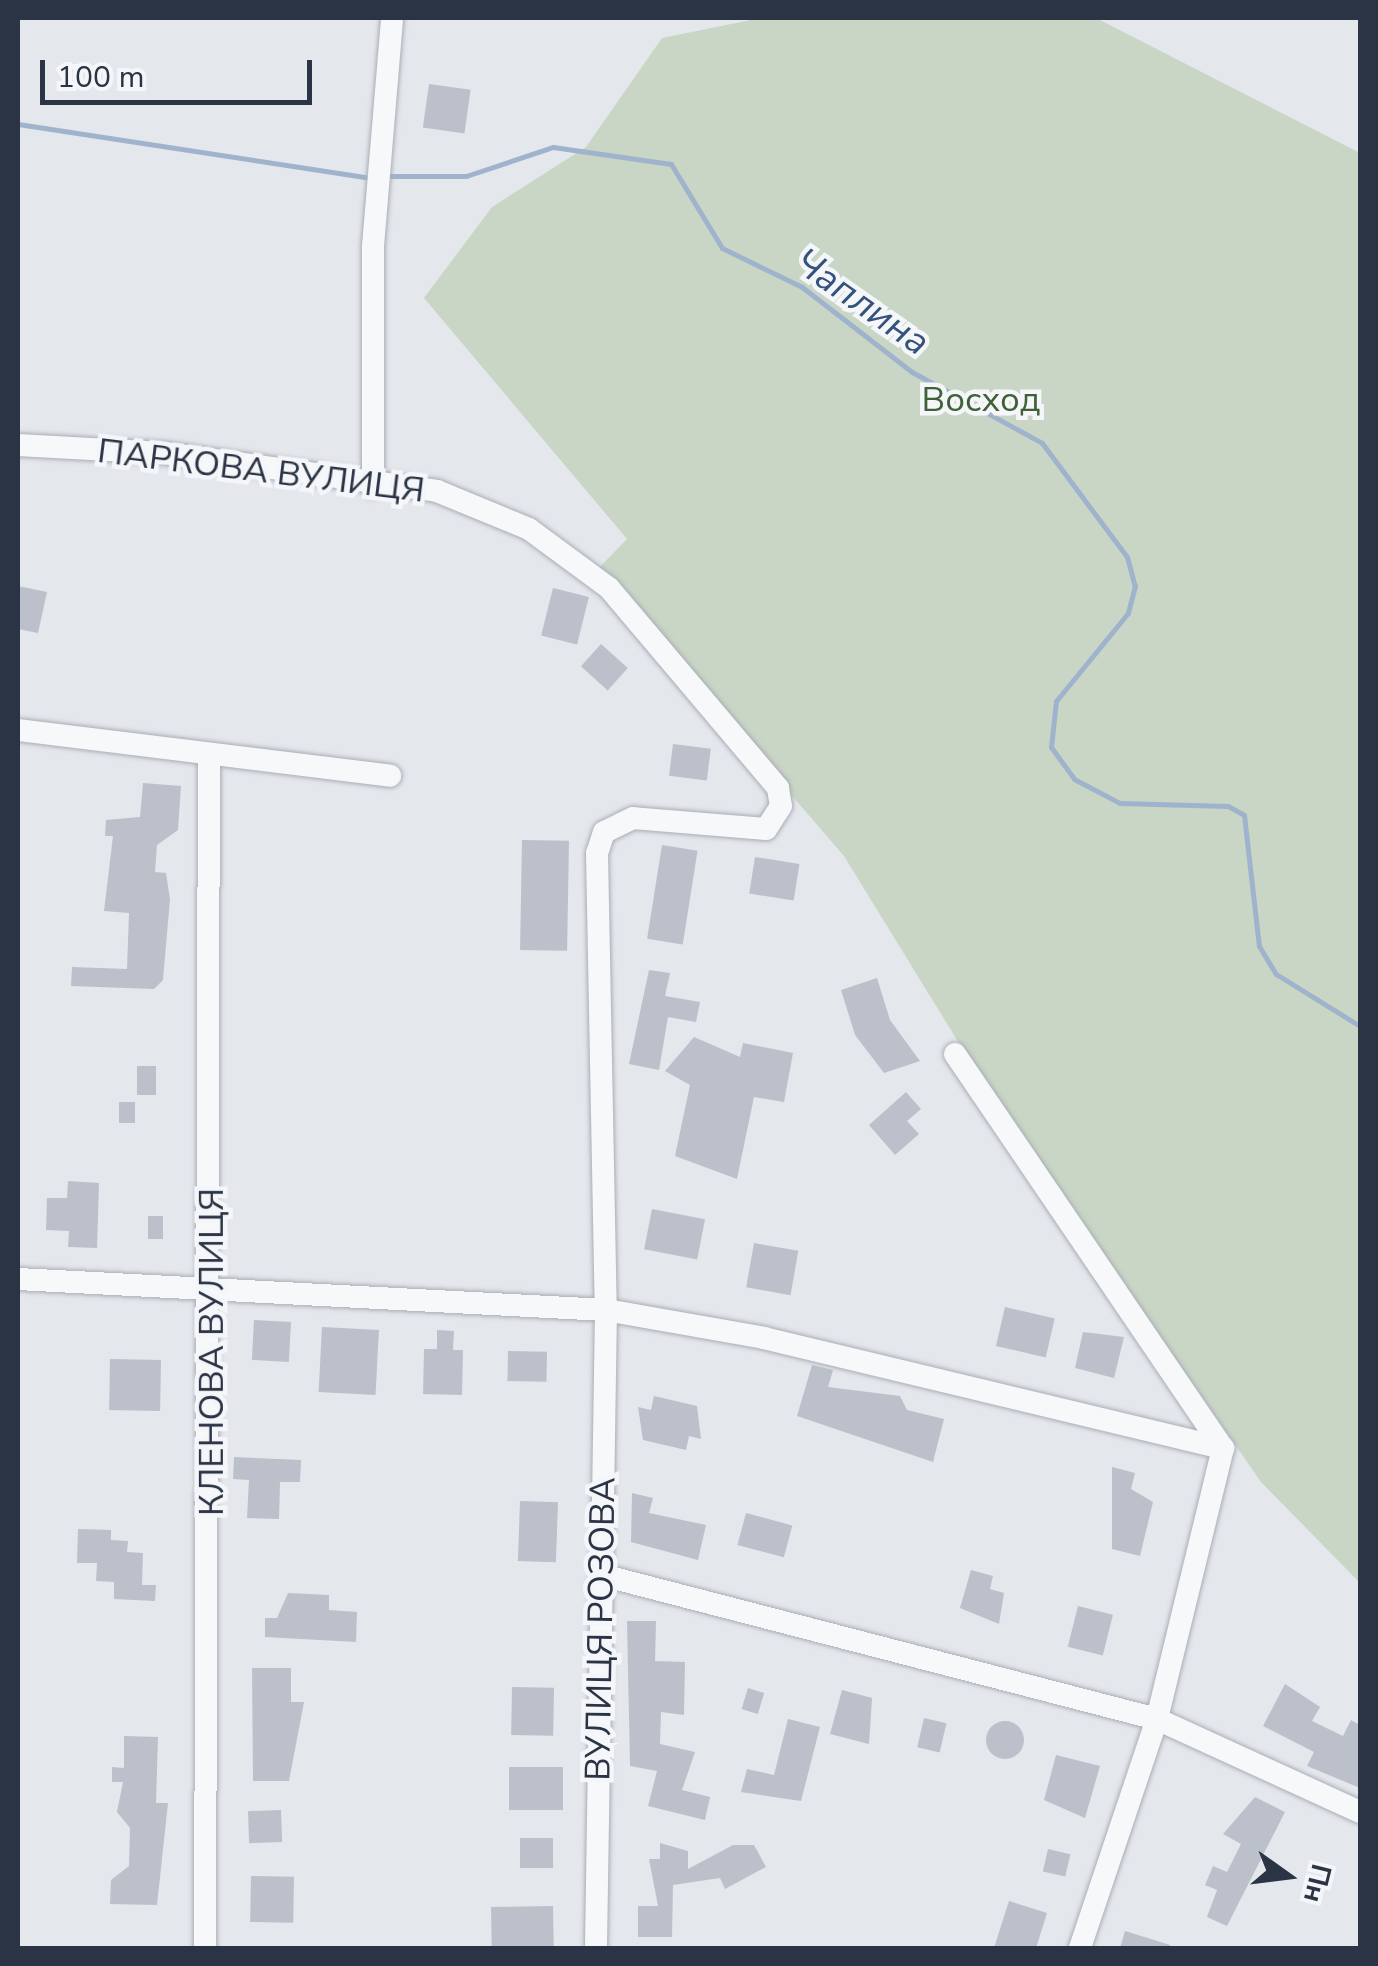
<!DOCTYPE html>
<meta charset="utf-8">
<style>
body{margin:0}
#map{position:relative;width:1378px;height:1966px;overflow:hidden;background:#e4e7ec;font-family:"Nunito Sans",sans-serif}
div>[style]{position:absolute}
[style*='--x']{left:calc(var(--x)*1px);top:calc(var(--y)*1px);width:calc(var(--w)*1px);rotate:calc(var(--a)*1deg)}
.green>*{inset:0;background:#c9d6c5}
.stream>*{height:5px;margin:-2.5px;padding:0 2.5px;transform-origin:2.5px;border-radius:2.5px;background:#9fb4cc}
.building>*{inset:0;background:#bbc0ca;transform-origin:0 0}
.round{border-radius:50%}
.roads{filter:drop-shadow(0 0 2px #a9aeb7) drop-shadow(0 0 2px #a9aeb7)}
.minor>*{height:22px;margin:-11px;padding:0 11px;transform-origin:11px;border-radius:11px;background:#f7f8fa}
span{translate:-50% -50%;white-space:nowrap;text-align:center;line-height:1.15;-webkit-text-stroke:9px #f4f6f9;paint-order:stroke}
.park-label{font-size:35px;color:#3f6138}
.street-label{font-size:35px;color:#2b3445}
.water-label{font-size:38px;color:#34527a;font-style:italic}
.frame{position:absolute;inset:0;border:20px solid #2b3445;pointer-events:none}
.north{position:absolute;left:1238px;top:1826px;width:100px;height:100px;-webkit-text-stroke:8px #f4f6f9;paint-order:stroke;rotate:104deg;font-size:28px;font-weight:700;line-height:40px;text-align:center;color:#2b3445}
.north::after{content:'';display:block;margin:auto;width:35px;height:45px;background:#2b3445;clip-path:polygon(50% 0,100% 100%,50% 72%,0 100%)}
.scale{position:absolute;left:40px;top:60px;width:272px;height:45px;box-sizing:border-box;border:5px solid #2b3445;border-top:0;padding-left:12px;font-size:30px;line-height:35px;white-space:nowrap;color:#2b3445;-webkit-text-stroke:8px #f4f6f9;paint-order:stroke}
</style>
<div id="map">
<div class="green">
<i style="clip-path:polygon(761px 18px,1096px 18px,1360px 153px,1360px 1583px,1261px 1482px,981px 1079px,844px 856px,597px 570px,627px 539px,424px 298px,492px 207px,586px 147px,662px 38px)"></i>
</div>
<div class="stream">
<i style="--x:18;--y:124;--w:357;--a:8.7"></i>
<i style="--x:391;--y:176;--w:75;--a:0"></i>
<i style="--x:466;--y:176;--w:92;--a:-18.4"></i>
<i style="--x:553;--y:147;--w:119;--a:8.2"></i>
<i style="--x:671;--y:164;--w:98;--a:58.7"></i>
<i style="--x:722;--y:248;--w:89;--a:26"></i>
<i style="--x:802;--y:287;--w:139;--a:37.7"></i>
<i style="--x:912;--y:372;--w:148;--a:28.6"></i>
<i style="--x:1042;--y:443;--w:142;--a:53.3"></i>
<i style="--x:1127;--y:557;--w:30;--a:75"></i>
<i style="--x:1135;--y:586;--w:28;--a:105"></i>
<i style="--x:1128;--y:613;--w:114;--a:129.3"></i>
<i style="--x:1056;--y:701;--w:46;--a:96.2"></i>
<i style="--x:1051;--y:747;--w:39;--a:54"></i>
<i style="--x:1074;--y:779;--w:52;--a:27.6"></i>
<i style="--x:1120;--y:803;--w:108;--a:1.6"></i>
<i style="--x:1228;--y:806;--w:18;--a:29"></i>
<i style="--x:1244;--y:815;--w:132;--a:83.5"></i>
<i style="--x:1259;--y:946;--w:33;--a:59"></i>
<i style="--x:1276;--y:974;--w:99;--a:31.8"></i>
</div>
<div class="building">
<i style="left:429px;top:84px;width:42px;height:44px;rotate:8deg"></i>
<i style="clip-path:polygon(18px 586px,47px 592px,38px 633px,18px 629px)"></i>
<i style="left:553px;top:588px;width:37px;height:49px;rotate:14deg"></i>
<i style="left:601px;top:644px;width:36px;height:30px;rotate:42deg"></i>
<i style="left:673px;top:744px;width:38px;height:32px;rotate:7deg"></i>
<i style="clip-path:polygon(143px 783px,181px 786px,178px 830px,157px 845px,155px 872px,166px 873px,170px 899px,163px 980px,154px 989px,71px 986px,72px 967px,127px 969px,129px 913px,104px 911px,113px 836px,105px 836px,106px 820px,140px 817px)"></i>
<i style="left:522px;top:840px;width:47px;height:110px;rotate:1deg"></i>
<i style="left:662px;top:845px;width:36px;height:95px;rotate:9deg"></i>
<i style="left:755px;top:857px;width:45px;height:37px;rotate:9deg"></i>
<i style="clip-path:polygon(649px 970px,670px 973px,665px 996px,700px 1002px,696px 1022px,668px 1017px,659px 1070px,629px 1064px)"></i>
<i style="clip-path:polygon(877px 978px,890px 1020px,920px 1061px,884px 1073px,855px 1035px,841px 990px)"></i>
<i style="clip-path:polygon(694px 1037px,740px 1057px,743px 1043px,793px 1053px,784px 1102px,754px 1097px,737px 1179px,675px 1156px,690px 1085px,665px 1071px)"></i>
<i style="left:137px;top:1066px;width:19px;height:29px"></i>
<i style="clip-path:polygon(906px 1092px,921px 1109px,907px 1121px,919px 1134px,895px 1155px,869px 1125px)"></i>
<i style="left:119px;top:1102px;width:16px;height:21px"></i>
<i style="clip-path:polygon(68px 1181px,99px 1183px,97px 1248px,68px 1247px,69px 1231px,46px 1230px,47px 1198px,67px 1198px)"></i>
<i style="left:652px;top:1209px;width:54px;height:41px;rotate:11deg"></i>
<i style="left:148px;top:1216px;width:15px;height:23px"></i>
<i style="left:754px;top:1243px;width:45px;height:45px;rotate:10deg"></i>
<i style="left:1005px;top:1307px;width:51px;height:40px;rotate:13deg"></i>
<i style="left:254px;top:1320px;width:37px;height:40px;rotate:3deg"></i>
<i style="left:322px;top:1327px;width:57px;height:65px;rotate:3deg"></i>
<i style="clip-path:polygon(437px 1330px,454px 1331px,453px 1350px,463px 1350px,462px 1395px,423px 1394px,424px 1349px,437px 1349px)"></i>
<i style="clip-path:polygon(1083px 1332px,1124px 1337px,1114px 1378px,1075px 1368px)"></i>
<i style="left:508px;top:1351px;width:39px;height:30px;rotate:1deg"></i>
<i style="left:110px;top:1359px;width:51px;height:51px;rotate:1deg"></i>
<i style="clip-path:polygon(812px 1365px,833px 1370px,828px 1387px,900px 1396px,907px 1410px,944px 1419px,933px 1462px,797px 1416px)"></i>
<i style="clip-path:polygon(654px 1396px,697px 1406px,701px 1439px,689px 1436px,686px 1450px,643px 1440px,638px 1407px,651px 1410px)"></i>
<i style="clip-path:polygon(234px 1457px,301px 1460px,300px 1482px,280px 1482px,279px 1519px,247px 1518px,249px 1480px,233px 1479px)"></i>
<i style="clip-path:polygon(1112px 1467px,1135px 1473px,1131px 1489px,1153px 1502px,1140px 1556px,1112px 1549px)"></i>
<i style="clip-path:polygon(632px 1493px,653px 1498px,649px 1513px,706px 1525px,698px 1560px,631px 1542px)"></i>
<i style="left:520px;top:1501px;width:38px;height:60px;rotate:2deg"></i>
<i style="left:746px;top:1513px;width:48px;height:33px;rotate:15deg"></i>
<i style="clip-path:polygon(78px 1529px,111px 1530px,111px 1540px,128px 1541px,127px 1552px,143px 1553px,142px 1585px,156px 1585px,155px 1601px,114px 1599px,114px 1582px,96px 1581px,97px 1563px,77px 1563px)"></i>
<i style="clip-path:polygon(971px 1570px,993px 1576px,990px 1589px,1004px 1593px,999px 1624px,960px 1608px)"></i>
<i style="clip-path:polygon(288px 1593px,329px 1595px,329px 1610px,357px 1612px,356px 1642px,265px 1637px,265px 1618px,277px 1618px)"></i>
<i style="left:1078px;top:1606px;width:36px;height:42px;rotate:14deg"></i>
<i style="clip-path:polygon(627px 1621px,656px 1621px,655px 1661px,685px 1662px,684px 1715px,661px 1712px,660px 1744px,695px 1752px,682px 1790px,710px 1797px,705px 1820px,648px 1806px,657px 1771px,630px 1766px)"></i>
<i style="clip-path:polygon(252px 1668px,291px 1668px,291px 1702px,304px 1702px,289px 1781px,253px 1781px)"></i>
<i style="clip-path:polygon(1285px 1684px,1320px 1707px,1312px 1721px,1343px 1736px,1351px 1720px,1360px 1725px,1360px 1788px,1307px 1766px,1314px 1752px,1263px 1726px)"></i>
<i style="left:512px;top:1687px;width:42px;height:48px;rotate:1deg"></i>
<i style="left:748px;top:1688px;width:17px;height:22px;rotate:17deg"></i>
<i style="clip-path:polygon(842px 1690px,872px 1698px,869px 1744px,830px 1734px)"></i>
<i style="left:924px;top:1718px;width:23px;height:30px;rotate:13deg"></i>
<i style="clip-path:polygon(788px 1719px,820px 1727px,801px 1801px,741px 1792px,747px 1769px,774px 1775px)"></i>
<i class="round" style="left:986px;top:1721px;width:38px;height:38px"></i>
<i style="clip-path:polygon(124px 1736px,158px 1737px,156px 1803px,168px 1803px,157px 1905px,110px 1904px,111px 1880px,129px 1866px,130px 1828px,117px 1812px,123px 1782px,112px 1782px,112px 1767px,124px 1768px)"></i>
<i style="clip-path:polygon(1056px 1755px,1100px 1766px,1085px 1818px,1044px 1800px)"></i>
<i style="left:509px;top:1767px;width:54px;height:43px"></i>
<i style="clip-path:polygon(1255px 1797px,1285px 1812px,1227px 1926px,1207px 1917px,1217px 1890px,1205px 1885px,1213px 1866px,1227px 1872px,1241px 1844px,1223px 1834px)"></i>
<i style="left:281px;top:1810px;width:32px;height:33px;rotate:88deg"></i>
<i style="left:520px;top:1838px;width:33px;height:30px"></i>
<i style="clip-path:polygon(660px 1843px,688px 1851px,688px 1869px,733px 1845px,754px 1845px,766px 1867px,725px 1889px,720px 1878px,673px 1885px,672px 1937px,638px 1937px,638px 1906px,658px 1906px,649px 1859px,660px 1859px)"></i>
<i style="left:1048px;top:1849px;width:23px;height:23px;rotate:13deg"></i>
<i style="left:251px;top:1876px;width:43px;height:46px;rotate:1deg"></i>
<i style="clip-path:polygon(1009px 1901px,1047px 1913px,1036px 1948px,994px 1948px)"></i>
<i style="left:553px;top:1906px;width:42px;height:62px;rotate:89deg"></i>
<i style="clip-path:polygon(1125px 1931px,1170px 1945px,1169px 1948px,1120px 1948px)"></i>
</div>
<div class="roads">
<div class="minor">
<i style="--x:18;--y:445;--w:146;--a:3.1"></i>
<i style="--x:164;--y:453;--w:276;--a:7.9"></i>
<i style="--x:437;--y:491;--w:100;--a:22.4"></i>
<i style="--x:529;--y:529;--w:99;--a:36.4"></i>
<i style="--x:609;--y:588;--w:262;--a:49.8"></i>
<i style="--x:778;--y:788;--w:18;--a:81"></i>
<i style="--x:781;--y:806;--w:27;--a:123"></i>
<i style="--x:766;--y:829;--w:133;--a:-175.3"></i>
<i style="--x:633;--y:818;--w:32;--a:154"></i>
<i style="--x:604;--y:832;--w:22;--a:108"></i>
<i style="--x:597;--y:853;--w:457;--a:88.9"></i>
<i style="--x:606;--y:1310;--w:638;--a:90.9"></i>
<i style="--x:373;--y:487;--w:241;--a:-90"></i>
<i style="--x:373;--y:246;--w:229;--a:-85.2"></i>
<i style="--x:18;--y:730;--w:375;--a:7"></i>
<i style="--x:955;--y:1054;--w:477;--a:55.8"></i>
<i style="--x:1223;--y:1448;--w:279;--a:103.7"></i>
<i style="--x:1157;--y:1719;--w:242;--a:108.6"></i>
<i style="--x:18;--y:1279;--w:589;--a:3.02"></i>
<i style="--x:606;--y:1310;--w:160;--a:10"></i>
<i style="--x:764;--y:1338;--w:472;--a:13.5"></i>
<i style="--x:602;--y:1575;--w:573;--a:14.55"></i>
<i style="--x:1157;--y:1719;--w:223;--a:24.6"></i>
<i style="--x:205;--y:1948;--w:1192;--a:-89.81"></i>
</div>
</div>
<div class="park-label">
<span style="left:981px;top:400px">Восход</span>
</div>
<div class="street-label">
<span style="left:261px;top:471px;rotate:7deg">ПАРКОВА ВУЛИЦЯ</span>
<span style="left:212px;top:1352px;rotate:-90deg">КЛЕНОВА ВУЛИЦЯ</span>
<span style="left:601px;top:1629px;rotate:-89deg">ВУЛИЦЯ РОЗОВА</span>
</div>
<div class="water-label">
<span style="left:862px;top:302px;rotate:35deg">Чаплина</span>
</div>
<div class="frame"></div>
<div class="north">Пн</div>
<div class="scale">100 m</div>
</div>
